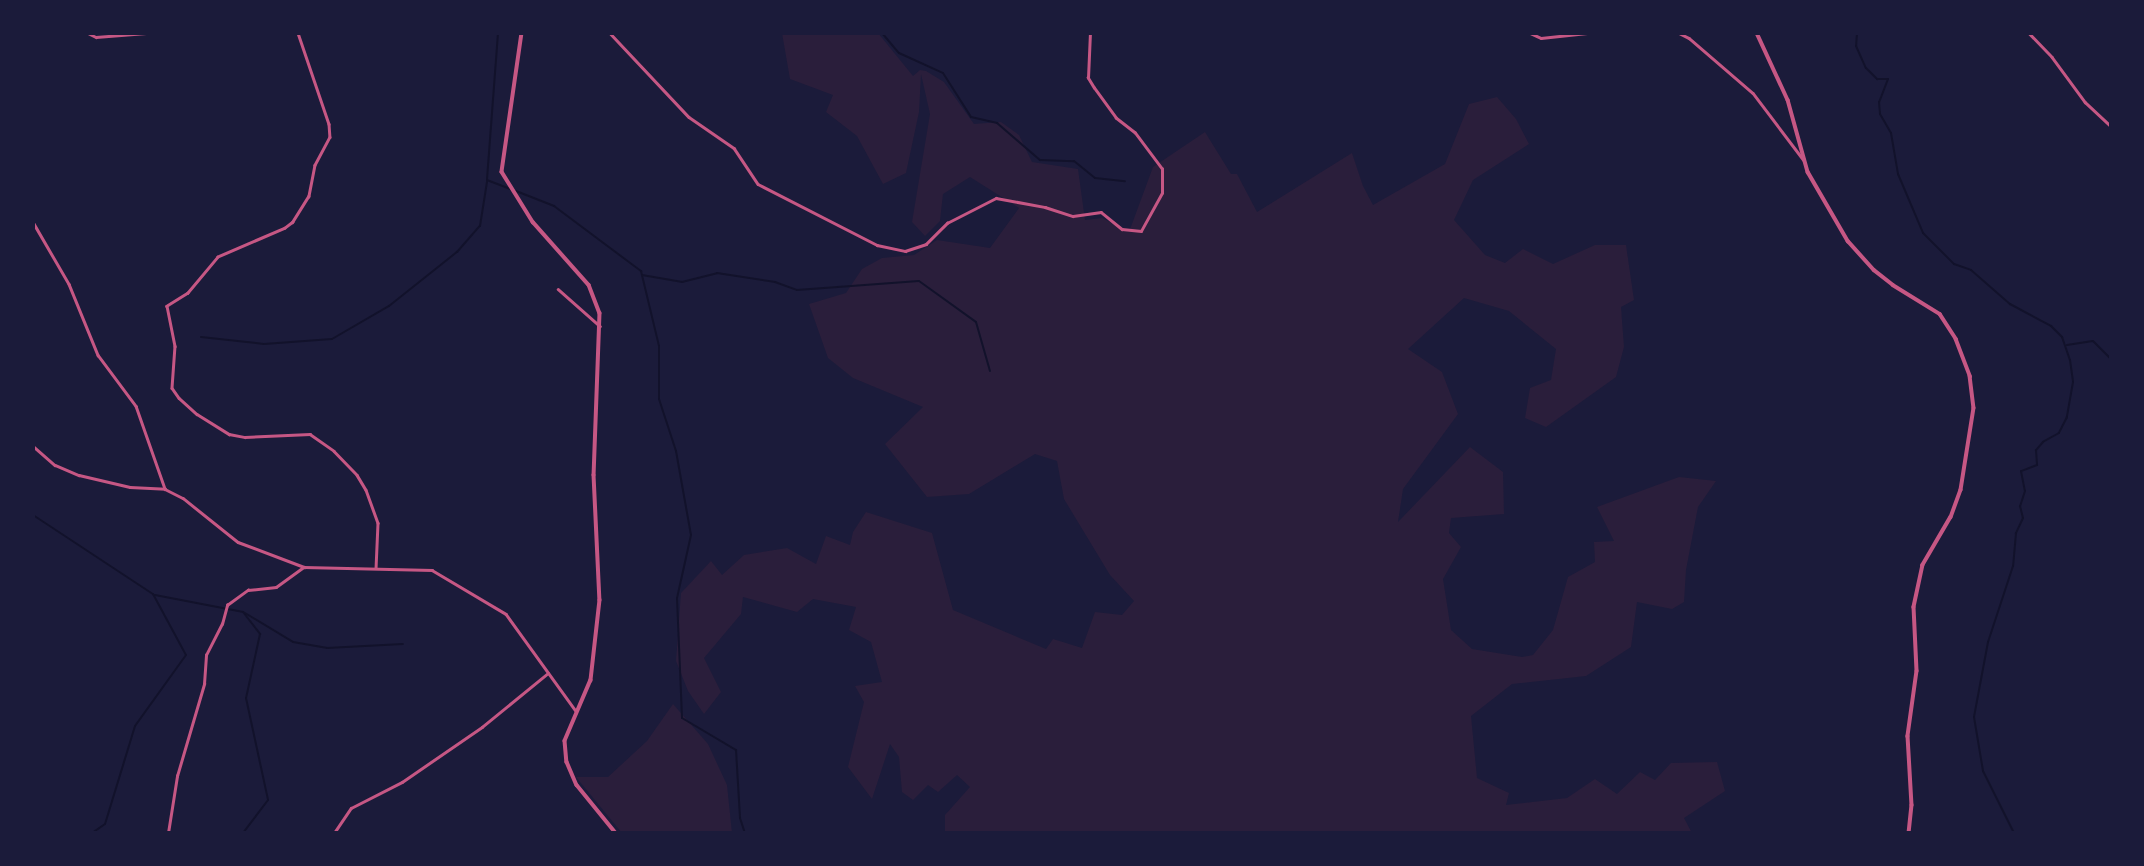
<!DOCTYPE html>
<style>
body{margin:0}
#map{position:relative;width:2144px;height:866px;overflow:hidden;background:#1b1b3a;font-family:"Archivo Narrow",sans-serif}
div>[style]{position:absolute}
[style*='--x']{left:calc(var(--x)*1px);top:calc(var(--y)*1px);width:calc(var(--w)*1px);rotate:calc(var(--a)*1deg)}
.green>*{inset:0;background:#2a1e3b}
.stream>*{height:2px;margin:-1px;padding:0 1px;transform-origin:1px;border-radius:1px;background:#12122b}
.minor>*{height:2.5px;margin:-1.25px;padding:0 1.25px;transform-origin:1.25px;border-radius:1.25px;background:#c65784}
.tertiary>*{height:3.5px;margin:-1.75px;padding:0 1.75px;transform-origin:1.75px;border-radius:1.75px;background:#c65784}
span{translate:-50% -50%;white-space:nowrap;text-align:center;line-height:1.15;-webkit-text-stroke:5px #1b1b3a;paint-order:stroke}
.frame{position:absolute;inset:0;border:35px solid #1b1b3a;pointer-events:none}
</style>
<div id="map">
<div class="green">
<i style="clip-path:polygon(782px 33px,878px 33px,913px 76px,920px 70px,926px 71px,944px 82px,974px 124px,1001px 122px,1019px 135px,1032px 162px,1078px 169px,1085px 220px,1102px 218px,1129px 232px,1153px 167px,1205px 132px,1231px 174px,1237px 174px,1257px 212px,1352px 153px,1363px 186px,1373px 205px,1445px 164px,1469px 104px,1497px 97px,1516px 119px,1529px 144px,1473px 180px,1454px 220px,1485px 255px,1505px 263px,1523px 249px,1553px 264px,1595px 245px,1626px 245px,1634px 300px,1621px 307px,1624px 347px,1616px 377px,1546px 427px,1525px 418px,1530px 388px,1551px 380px,1556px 349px,1509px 311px,1464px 298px,1408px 349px,1442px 372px,1458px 414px,1403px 489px,1398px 522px,1470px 447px,1503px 472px,1504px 514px,1451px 518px,1449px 533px,1461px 547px,1443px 579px,1451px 630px,1472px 649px,1522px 657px,1533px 655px,1553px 630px,1568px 577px,1595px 562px,1594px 542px,1614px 541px,1597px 507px,1679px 477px,1716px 481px,1698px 507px,1686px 570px,1684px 602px,1672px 609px,1637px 602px,1631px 647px,1586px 676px,1512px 684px,1471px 716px,1477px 778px,1509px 793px,1506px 805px,1567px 798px,1595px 779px,1617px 794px,1640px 772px,1655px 780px,1671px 763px,1717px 762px,1725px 791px,1684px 818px,1692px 833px,945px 833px,945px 815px,970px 787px,957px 775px,938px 792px,928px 785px,913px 800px,902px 792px,899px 757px,890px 744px,872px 799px,848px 767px,864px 702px,855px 686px,882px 682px,871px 642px,849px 630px,856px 607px,813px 599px,797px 612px,743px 597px,741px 614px,704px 658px,721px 692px,704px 714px,688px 691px,676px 661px,681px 593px,711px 561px,722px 575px,744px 555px,787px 548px,816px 564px,826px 536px,850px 545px,853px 532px,866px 512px,932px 533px,953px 610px,1046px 649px,1053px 639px,1082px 648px,1095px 612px,1122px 615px,1134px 601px,1110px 575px,1064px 499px,1057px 461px,1035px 454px,969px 494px,927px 497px,885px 444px,923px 407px,853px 378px,828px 358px,809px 304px,846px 293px,862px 269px,882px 258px,914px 255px,937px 240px,990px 248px,1019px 208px,970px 177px,943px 194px,940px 221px,925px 236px,912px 222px,930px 114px,921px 74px,919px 112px,906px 173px,883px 184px,857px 136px,826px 112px,833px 95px,790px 79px)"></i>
<i style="clip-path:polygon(673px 704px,708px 744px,727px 785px,732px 833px,622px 833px,576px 777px,608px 777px,647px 741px)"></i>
</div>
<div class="stream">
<i style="--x:498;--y:33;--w:147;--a:94.3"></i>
<i style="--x:487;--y:180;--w:26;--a:21"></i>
<i style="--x:882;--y:33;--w:26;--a:50"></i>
<i style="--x:899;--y:53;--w:48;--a:24.4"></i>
<i style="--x:943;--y:73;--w:52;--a:57.5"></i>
<i style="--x:971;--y:117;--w:27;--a:13"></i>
<i style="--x:997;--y:123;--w:57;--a:40.7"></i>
<i style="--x:1040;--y:160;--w:34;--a:2"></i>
<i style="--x:1074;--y:161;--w:27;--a:39"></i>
<i style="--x:1095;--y:178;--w:30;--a:6"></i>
<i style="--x:1857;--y:33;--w:13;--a:94"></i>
<i style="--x:1856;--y:46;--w:24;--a:66"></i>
<i style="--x:1866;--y:68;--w:16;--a:45"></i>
<i style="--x:1877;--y:79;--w:11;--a:0"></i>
<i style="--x:1888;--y:79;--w:25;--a:111"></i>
<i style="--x:1879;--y:102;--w:12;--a:85"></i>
<i style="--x:1880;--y:114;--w:22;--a:60"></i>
<i style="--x:1891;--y:133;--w:42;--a:80.3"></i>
<i style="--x:1898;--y:174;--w:64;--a:67"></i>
<i style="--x:1923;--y:233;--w:44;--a:45"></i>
<i style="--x:1954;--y:264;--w:18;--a:19"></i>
<i style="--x:1971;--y:270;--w:52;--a:41.1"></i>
<i style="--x:2010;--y:304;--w:47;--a:28.2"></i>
<i style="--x:2051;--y:326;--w:16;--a:45"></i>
<i style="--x:2062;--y:337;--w:24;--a:71"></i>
<i style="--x:2070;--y:360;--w:22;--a:82"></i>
<i style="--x:2073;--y:382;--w:36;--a:100"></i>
<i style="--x:2067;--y:417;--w:18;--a:117"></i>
<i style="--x:2059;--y:433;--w:18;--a:151"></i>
<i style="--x:2043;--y:442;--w:11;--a:131"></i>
<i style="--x:2036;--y:450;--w:15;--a:86"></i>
<i style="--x:2037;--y:465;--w:17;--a:159"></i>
<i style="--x:2021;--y:471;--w:20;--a:79"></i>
<i style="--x:2025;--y:491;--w:16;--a:108"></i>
<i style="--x:2020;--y:506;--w:12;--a:76"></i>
<i style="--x:2023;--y:518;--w:17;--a:115"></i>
<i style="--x:2016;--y:533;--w:33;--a:95"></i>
<i style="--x:2013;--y:566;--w:80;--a:108.2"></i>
<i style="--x:1988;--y:642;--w:76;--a:100.6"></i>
<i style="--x:1974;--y:717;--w:55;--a:80.5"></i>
<i style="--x:1983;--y:771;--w:69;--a:63.4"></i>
<i style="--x:516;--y:191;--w:41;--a:21.5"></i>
<i style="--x:554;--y:206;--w:109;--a:36.8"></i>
<i style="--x:641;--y:271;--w:77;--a:76.5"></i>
<i style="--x:659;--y:346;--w:53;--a:90"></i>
<i style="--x:659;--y:399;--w:55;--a:71.9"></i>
<i style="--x:676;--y:451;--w:85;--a:79.9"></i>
<i style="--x:691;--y:535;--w:65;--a:102.5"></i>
<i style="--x:677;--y:598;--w:120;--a:87.6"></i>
<i style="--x:682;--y:718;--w:63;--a:30.7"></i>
<i style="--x:736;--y:750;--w:68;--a:86.6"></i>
<i style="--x:740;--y:818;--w:16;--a:72"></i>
<i style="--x:642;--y:275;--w:41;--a:9.9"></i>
<i style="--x:682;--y:282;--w:36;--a:-14"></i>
<i style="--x:717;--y:273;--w:59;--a:8.8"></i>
<i style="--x:775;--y:282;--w:23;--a:20"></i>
<i style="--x:797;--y:290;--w:122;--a:-4.2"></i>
<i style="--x:919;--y:281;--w:70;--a:35.7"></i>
<i style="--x:976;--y:322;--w:51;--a:74.1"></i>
<i style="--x:201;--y:337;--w:63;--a:6.3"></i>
<i style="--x:264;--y:344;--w:68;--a:-4.2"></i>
<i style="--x:332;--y:339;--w:66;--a:-30.1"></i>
<i style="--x:389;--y:306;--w:87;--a:-38.5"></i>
<i style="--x:457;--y:252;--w:35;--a:-49"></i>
<i style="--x:480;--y:226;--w:45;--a:-81"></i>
<i style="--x:2067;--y:345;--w:26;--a:-9"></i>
<i style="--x:2093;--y:341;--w:25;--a:45"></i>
<i style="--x:33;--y:515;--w:144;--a:33.4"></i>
<i style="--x:153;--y:594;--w:69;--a:61.6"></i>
<i style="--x:186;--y:655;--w:87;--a:125.7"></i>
<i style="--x:135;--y:726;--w:102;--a:107"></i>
<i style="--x:105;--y:824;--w:16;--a:145"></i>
<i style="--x:155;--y:595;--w:90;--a:10.9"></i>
<i style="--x:243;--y:612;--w:28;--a:52"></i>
<i style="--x:260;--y:634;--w:66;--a:102.3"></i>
<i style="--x:246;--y:698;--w:104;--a:77.8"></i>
<i style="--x:268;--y:800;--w:41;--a:127.1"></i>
<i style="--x:245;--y:613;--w:56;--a:31.1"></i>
<i style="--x:293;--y:642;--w:35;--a:10"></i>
<i style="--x:327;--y:648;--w:76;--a:-3"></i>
</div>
<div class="minor">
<i style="--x:88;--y:33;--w:9;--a:27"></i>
<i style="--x:96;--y:37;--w:50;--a:-4.6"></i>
<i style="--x:298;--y:33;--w:96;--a:71.2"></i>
<i style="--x:329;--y:124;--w:13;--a:86"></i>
<i style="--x:330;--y:137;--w:32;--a:118"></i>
<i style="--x:315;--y:165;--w:32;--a:101"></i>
<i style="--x:309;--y:196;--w:31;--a:122"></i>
<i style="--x:293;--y:222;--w:10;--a:143"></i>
<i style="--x:285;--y:228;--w:73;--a:156.6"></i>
<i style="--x:218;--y:257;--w:47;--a:129.8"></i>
<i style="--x:188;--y:293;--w:25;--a:148"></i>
<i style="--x:167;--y:306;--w:41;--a:78.7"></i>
<i style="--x:175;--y:346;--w:42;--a:94.1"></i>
<i style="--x:172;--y:388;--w:12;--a:55"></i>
<i style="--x:179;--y:398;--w:24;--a:42"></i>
<i style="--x:197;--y:414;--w:38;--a:32"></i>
<i style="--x:229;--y:434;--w:16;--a:11"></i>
<i style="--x:245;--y:437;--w:65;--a:-2.6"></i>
<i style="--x:310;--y:434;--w:29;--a:35"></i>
<i style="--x:334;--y:451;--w:33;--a:46"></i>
<i style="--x:357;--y:475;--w:17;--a:59"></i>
<i style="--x:366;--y:490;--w:35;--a:70"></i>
<i style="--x:378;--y:523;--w:45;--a:92.5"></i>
<i style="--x:610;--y:33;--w:115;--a:46.8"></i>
<i style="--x:689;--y:117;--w:55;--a:34.6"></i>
<i style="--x:734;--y:148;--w:43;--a:56.3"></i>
<i style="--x:758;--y:184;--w:134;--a:27.1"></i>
<i style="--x:877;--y:245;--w:29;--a:12"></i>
<i style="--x:905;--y:251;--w:22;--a:-18"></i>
<i style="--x:926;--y:244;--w:30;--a:-45"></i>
<i style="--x:947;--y:223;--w:55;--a:-27"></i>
<i style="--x:996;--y:198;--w:50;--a:10.4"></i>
<i style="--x:1045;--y:207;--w:29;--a:18"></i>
<i style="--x:1073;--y:216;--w:28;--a:-8"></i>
<i style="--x:1101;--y:212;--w:27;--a:39"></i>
<i style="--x:1122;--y:229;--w:19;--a:6"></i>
<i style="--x:1141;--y:231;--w:43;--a:-61.1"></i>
<i style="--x:1162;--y:193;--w:24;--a:-90"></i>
<i style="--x:1162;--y:169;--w:45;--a:-126.9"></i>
<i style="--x:1135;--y:133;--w:24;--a:-142"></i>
<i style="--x:1116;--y:118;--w:37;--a:-126"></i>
<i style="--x:1094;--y:88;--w:12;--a:-121"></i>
<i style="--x:1088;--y:78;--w:45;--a:-87.5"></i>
<i style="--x:1530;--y:33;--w:12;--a:24"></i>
<i style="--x:1541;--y:38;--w:46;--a:-6.2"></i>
<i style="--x:1679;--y:33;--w:11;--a:27"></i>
<i style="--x:1689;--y:38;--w:84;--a:40.7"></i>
<i style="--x:1753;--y:93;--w:83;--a:52.9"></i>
<i style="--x:2029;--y:33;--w:33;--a:46"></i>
<i style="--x:2052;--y:57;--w:56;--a:53.7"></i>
<i style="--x:2085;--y:102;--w:35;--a:43"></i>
<i style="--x:33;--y:222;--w:72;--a:59.9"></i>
<i style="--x:69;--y:284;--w:77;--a:67.8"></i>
<i style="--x:98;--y:355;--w:64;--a:53.3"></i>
<i style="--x:136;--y:406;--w:88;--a:70.7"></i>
<i style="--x:558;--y:289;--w:56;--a:41.4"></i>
<i style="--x:33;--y:446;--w:29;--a:41"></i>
<i style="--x:55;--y:465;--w:26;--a:23"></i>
<i style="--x:79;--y:475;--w:52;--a:13.2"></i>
<i style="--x:130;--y:487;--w:35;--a:3"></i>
<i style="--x:165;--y:489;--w:20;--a:27"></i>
<i style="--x:183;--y:498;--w:70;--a:38.7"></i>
<i style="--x:238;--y:542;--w:71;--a:20.7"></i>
<i style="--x:304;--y:567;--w:128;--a:1.3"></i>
<i style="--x:432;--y:570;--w:86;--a:30.7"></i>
<i style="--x:506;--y:614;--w:120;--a:54.2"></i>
<i style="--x:168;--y:833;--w:58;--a:-81"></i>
<i style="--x:177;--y:776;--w:96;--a:-73.6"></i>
<i style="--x:204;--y:684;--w:29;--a:-86"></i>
<i style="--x:206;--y:655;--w:35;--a:-63"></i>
<i style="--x:222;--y:624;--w:20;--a:-75"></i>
<i style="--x:227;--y:605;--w:26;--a:-36"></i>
<i style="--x:248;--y:590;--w:28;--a:-6"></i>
<i style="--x:276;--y:587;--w:34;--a:-36"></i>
<i style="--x:334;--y:833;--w:30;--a:-56"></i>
<i style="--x:351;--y:808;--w:57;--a:-27"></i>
<i style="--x:402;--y:782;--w:97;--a:-34.5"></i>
<i style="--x:482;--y:727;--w:85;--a:-39.3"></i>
</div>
<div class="tertiary">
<i style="--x:522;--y:33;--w:140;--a:98.2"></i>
<i style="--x:502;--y:172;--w:59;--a:58.2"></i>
<i style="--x:533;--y:222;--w:84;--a:48.4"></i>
<i style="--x:589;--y:285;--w:30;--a:69"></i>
<i style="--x:600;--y:313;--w:162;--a:92.1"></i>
<i style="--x:594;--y:475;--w:125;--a:87.3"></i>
<i style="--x:600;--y:600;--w:81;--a:96.4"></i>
<i style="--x:591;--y:680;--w:66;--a:113.1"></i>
<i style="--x:565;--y:741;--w:21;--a:85"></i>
<i style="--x:567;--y:762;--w:25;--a:67"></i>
<i style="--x:577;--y:785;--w:62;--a:50.9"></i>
<i style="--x:1757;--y:33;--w:74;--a:65.2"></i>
<i style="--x:1788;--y:100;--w:75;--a:74.5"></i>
<i style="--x:1808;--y:172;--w:80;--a:59.9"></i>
<i style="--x:1848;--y:241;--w:39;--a:48"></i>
<i style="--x:1874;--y:270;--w:24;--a:38"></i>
<i style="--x:1893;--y:285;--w:55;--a:31.7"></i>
<i style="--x:1940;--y:314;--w:30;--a:57"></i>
<i style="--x:1956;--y:339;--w:40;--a:69"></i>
<i style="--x:1970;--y:376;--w:32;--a:83"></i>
<i style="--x:1974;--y:408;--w:83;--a:99"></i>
<i style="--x:1961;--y:490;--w:29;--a:110"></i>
<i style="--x:1951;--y:517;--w:56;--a:120.3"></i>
<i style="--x:1923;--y:565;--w:43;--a:102.1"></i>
<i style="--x:1914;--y:607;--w:64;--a:87.3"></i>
<i style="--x:1917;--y:671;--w:66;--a:97.9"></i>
<i style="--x:1908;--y:736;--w:69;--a:86.7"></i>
<i style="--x:1912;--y:805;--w:28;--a:96"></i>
</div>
<div class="frame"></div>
</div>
